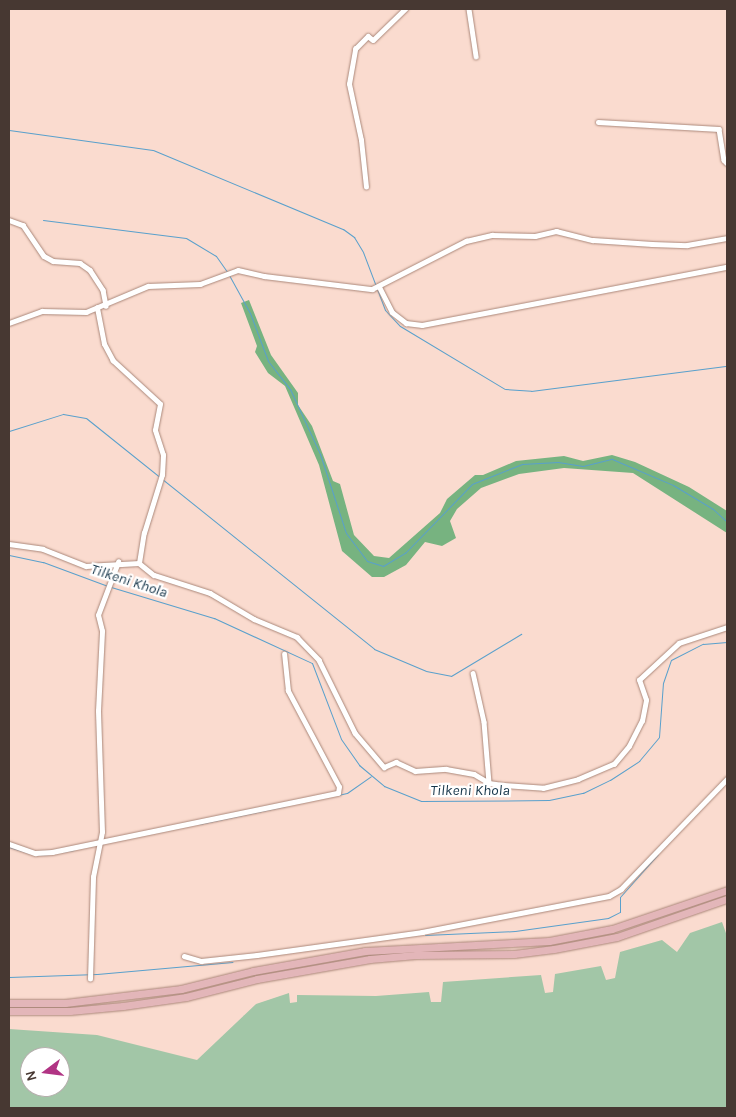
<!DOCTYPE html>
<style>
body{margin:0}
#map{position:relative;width:736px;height:1117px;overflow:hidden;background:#fadbcf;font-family:Karla,sans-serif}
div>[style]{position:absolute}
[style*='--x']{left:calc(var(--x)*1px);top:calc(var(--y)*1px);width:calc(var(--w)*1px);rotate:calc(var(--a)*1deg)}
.green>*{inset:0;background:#a2c6a7}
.forest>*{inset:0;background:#77b380}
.stream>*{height:1px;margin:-0.5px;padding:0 0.5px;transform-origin:0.5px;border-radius:0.5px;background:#59a0cc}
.roads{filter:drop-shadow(0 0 1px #ab887a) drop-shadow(0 0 1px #ab887a)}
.street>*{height:4.5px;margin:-2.25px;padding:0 2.25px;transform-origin:2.25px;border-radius:2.25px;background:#fff}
.primary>*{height:7px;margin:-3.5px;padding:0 3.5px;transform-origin:3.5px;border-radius:3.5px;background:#e3b6b9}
span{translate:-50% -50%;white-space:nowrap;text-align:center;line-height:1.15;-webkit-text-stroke:4.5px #fff;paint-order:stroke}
.water-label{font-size:15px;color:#17364a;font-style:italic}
.frame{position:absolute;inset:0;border:10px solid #473832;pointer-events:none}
.north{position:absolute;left:20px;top:1047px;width:50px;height:50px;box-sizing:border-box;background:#fff;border:1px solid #b5afad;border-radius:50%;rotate:255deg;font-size:14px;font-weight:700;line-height:20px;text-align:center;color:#473832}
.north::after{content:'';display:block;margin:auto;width:18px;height:22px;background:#b13484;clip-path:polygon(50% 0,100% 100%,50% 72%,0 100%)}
</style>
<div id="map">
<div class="green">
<i style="clip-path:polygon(evenodd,722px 922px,727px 936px,727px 1108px,9px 1108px,9px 1029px,97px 1035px,197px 1060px,256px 1004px,289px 993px,290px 1003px,297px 1002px,297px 995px,376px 996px,429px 992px,431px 1002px,441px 1002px,443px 982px,541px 975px,545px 993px,553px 992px,555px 974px,601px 966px,606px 980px,615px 978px,620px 952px,662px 940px,677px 952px,690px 933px,722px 922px,30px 1057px,60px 1057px,60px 1087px,30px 1087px,30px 1057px)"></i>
</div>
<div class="forest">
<i style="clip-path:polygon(249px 300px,271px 355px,298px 393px,298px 405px,312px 426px,333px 481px,340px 484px,354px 535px,374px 556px,389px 558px,440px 513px,447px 499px,475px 475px,483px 475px,516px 461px,564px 456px,583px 461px,612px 455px,635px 462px,689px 487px,727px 511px,727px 533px,633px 473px,564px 468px,519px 474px,481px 488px,457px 509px,450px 521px,456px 538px,442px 546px,425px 542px,406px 565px,384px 577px,372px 577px,342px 551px,319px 465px,285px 386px,268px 373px,255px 352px,257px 346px,241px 303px)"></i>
</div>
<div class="stream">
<i style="--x:9;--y:130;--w:145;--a:7.9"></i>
<i style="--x:153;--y:150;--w:206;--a:22.6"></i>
<i style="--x:343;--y:229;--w:14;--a:36"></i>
<i style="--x:354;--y:237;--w:17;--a:59"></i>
<i style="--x:363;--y:252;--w:62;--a:69.2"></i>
<i style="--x:385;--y:310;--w:22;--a:47"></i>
<i style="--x:400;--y:326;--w:122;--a:31"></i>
<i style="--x:505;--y:389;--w:26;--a:4"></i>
<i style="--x:531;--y:391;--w:198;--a:-7.3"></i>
<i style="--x:43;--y:220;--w:144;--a:7.2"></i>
<i style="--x:186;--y:238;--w:35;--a:31"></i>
<i style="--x:216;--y:256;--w:19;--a:55"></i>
<i style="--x:229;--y:275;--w:43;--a:61.1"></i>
<i style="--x:250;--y:313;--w:51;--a:69.4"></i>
<i style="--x:268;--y:361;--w:36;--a:52"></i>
<i style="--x:290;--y:389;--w:72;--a:65.2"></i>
<i style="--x:320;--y:454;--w:83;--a:71.8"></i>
<i style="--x:346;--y:533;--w:35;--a:53"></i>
<i style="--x:367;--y:561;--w:17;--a:17"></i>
<i style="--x:383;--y:566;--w:26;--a:-31"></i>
<i style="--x:405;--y:553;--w:96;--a:-45.8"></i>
<i style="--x:472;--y:484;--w:54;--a:-21.8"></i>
<i style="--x:522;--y:464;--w:36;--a:-3"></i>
<i style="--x:558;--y:462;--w:25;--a:9"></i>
<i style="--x:583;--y:466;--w:30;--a:-14"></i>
<i style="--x:612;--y:459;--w:66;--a:23.1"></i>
<i style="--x:673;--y:485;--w:47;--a:31"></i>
<i style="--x:713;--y:509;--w:19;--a:43"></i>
<i style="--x:9;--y:431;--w:57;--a:-17.5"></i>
<i style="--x:63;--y:414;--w:23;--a:10"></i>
<i style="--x:86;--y:418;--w:369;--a:38.7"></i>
<i style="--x:374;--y:649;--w:56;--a:22.9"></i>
<i style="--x:426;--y:671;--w:25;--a:11"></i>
<i style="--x:451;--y:676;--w:82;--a:-31"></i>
<i style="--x:9;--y:555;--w:35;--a:12"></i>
<i style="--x:43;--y:562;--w:69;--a:20.3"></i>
<i style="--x:111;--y:587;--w:108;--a:16.8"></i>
<i style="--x:214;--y:618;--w:108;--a:24.7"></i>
<i style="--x:312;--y:663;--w:81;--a:69.1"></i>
<i style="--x:341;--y:739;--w:32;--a:55"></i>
<i style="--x:359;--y:765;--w:33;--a:40"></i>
<i style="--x:384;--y:786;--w:40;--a:22"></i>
<i style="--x:421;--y:801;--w:128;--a:-0.4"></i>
<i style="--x:549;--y:800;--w:35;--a:-12"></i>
<i style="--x:583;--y:793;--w:30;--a:-26"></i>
<i style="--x:610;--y:780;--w:35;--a:-33"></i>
<i style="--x:639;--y:761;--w:31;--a:-50"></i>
<i style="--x:659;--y:737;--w:54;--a:-85.8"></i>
<i style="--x:663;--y:683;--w:24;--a:-71"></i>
<i style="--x:671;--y:660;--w:36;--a:-27"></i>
<i style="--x:703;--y:644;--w:24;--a:-5"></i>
<i style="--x:338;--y:795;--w:9;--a:-13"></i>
<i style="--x:347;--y:793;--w:29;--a:-35"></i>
<i style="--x:199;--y:824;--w:88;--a:-11.8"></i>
<i style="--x:9;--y:847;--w:27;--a:17"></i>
<i style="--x:61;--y:852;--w:13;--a:-9"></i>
<i style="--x:39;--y:855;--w:11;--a:-5"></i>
<i style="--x:425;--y:935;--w:90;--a:-2.5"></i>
<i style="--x:515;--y:931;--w:94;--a:-8"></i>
<i style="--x:608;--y:918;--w:13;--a:-27"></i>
<i style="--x:620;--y:912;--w:15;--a:-90"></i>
<i style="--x:620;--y:897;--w:57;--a:-48.5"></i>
<i style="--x:9;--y:977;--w:88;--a:-2"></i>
<i style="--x:97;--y:974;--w:136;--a:-5.1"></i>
</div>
<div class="roads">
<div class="street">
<i style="--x:469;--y:9;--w:48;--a:81.5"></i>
<i style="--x:598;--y:122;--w:121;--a:3.3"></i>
<i style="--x:719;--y:129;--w:31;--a:81"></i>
<i style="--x:724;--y:160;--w:4;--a:45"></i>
<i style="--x:366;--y:187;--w:47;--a:-96.1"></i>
<i style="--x:361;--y:140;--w:57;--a:-102.1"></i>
<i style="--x:349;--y:84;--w:36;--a:-80"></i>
<i style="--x:355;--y:49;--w:18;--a:-45"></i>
<i style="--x:368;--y:36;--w:6;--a:39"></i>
<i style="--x:373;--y:40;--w:45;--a:-44.1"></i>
<i style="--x:9;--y:220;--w:15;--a:20"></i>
<i style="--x:23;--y:225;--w:37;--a:56"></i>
<i style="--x:44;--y:256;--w:10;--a:29"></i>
<i style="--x:53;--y:261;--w:27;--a:4"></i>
<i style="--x:80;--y:263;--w:12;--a:35"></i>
<i style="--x:90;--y:270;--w:24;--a:57"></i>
<i style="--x:103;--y:290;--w:16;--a:79"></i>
<i style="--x:379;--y:286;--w:29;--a:63"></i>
<i style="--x:392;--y:312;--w:18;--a:38"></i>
<i style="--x:406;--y:323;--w:16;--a:7"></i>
<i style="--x:422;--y:325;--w:310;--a:-10.8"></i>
<i style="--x:9;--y:323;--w:35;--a:-20"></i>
<i style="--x:42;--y:311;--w:44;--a:1.3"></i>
<i style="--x:86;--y:312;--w:67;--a:-22.8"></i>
<i style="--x:148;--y:286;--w:52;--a:-2.2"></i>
<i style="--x:200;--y:284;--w:40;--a:-20.2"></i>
<i style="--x:238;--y:270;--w:27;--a:13"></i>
<i style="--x:264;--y:276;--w:109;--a:6.9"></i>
<i style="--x:372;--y:289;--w:106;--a:-27.1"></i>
<i style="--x:466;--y:241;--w:27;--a:-13"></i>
<i style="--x:492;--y:235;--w:43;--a:1.3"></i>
<i style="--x:535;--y:236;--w:22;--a:-13"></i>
<i style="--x:556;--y:231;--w:38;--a:14"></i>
<i style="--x:593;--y:240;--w:59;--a:3.9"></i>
<i style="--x:652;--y:244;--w:35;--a:2"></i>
<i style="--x:687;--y:245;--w:41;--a:-9.9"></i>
<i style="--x:9;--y:544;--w:34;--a:8"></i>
<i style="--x:43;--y:549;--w:46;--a:21.6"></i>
<i style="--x:86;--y:566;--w:53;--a:-3.2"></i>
<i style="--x:139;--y:563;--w:30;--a:-81"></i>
<i style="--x:144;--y:533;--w:61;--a:-72.8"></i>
<i style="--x:162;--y:475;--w:20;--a:-87"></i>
<i style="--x:163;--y:455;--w:26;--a:-108"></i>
<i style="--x:155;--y:430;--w:26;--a:-79"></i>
<i style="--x:160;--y:404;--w:64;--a:-137.5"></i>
<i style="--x:113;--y:361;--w:19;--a:-118"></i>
<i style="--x:104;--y:344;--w:37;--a:-101"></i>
<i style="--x:139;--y:563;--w:19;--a:39"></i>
<i style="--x:154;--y:575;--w:59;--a:17.8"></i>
<i style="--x:210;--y:593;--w:51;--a:30.6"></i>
<i style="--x:254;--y:619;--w:47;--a:22.7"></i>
<i style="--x:297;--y:637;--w:32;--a:46"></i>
<i style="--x:319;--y:660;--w:81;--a:63.7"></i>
<i style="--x:355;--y:733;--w:45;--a:49.5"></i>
<i style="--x:384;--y:767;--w:13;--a:-23"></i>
<i style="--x:396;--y:762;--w:21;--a:25"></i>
<i style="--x:415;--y:771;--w:31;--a:-4"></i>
<i style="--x:446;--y:769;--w:28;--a:10"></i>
<i style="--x:474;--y:774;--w:17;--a:31"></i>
<i style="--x:489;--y:783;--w:15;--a:8"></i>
<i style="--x:504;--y:785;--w:39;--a:4"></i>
<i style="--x:543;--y:788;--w:36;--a:-14"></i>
<i style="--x:578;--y:779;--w:39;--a:-23"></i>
<i style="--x:614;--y:764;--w:23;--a:-50"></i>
<i style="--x:629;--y:746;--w:28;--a:-63"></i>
<i style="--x:642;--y:721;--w:21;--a:-79"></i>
<i style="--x:646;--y:700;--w:21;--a:-109"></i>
<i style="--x:639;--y:680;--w:54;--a:-42.8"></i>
<i style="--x:679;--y:643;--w:51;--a:-18.4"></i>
<i style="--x:473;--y:673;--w:50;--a:77.3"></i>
<i style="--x:484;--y:722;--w:61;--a:85.3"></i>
<i style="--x:9;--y:844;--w:28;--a:19"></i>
<i style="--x:35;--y:853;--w:17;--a:-3"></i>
<i style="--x:52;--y:852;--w:292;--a:-11.7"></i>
<i style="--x:338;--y:793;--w:6;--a:-81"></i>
<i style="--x:339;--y:787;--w:109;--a:-118"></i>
<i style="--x:288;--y:691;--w:37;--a:-96"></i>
<i style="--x:184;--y:956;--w:18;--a:16"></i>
<i style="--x:201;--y:961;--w:56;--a:-6.1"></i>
<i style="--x:257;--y:955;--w:167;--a:-7.9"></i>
<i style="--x:422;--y:932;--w:190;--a:-10.9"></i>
<i style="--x:609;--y:896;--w:14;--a:-30"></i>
<i style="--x:621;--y:889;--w:153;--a:-46.1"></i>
<i style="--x:90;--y:979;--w:102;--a:-88.3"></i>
<i style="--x:93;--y:877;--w:46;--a:-78.7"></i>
<i style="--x:102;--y:832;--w:121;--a:-91.9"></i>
<i style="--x:98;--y:711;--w:80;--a:-87.1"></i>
<i style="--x:102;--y:631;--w:16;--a:-104"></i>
<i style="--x:98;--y:615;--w:57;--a:-69.3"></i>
</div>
<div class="primary">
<i style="--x:9;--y:1003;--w:56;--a:0"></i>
<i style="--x:65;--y:1003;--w:117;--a:-6.9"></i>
<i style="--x:181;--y:989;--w:74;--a:-14"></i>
<i style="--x:253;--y:971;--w:114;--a:-10.1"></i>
<i style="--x:365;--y:951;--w:184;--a:-3.1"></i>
<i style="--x:549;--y:941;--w:64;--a:-10.8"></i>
<i style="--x:612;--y:929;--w:121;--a:-18.7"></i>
<i style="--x:9;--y:1011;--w:61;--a:0"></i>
<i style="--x:70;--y:1011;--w:53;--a:-5.4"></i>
<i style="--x:123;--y:1006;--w:64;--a:-8.1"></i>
<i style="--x:186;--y:997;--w:73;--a:-14.2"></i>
<i style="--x:257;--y:979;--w:115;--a:-10"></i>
<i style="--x:370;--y:959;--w:46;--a:-5"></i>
<i style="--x:416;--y:955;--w:98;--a:-0.6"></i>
<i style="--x:514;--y:954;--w:40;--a:-7.1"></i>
<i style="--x:554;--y:949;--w:64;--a:-10.8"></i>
<i style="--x:617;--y:937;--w:116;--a:-19.1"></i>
</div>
</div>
<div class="water-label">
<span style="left:129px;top:581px;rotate:18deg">Tilkeni Khola</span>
<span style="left:470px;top:791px">Tilkeni Khola</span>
</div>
<div class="frame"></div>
<div class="north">N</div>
</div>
